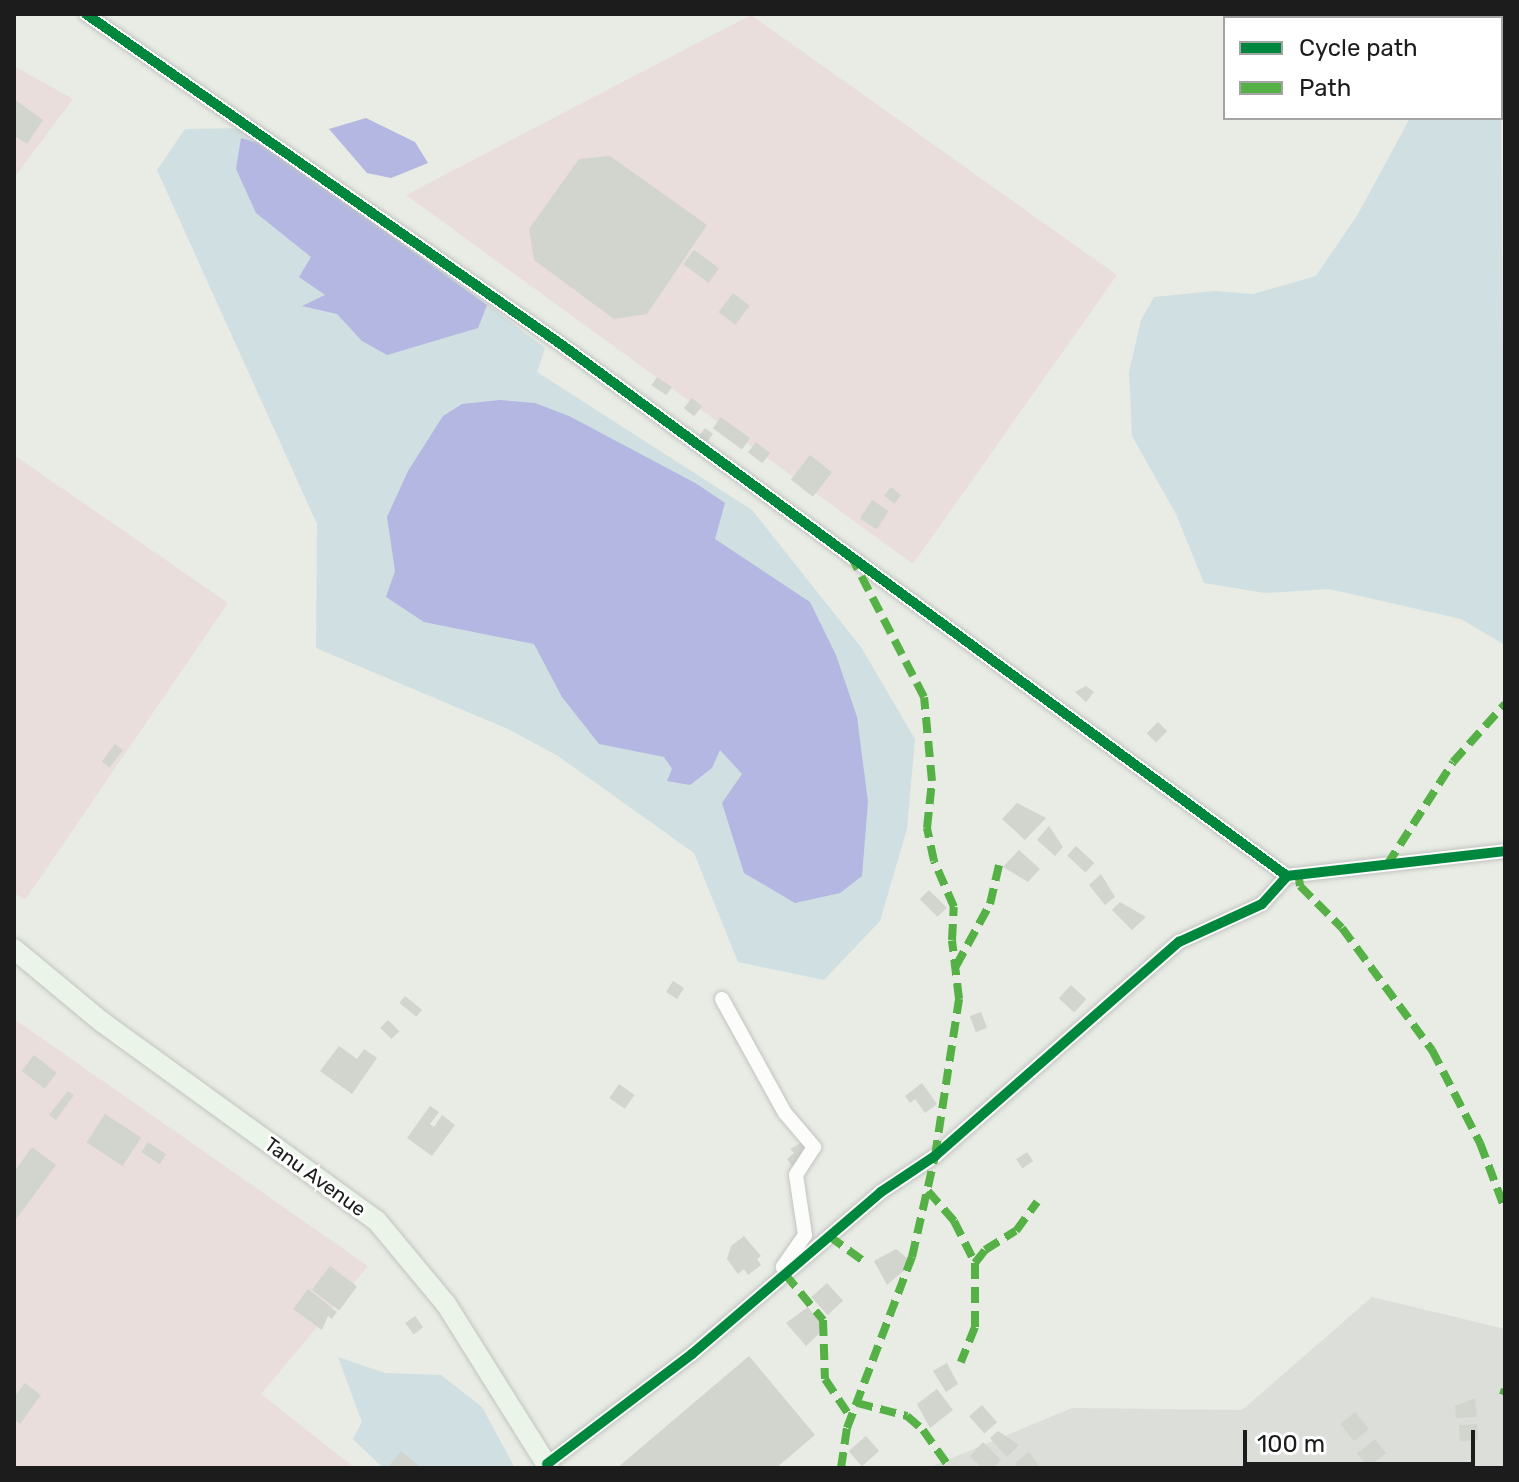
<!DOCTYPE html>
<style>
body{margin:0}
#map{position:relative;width:1519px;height:1482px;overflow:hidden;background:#e8ece4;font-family:Rubik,sans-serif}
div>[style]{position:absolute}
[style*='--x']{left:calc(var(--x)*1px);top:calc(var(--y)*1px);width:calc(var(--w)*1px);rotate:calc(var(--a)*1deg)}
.residential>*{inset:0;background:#dcdeda}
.industrial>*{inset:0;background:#e9dedb}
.wetland>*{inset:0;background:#d0dfe1}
.water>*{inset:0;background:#b3b7e2}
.building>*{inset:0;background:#d2d4ce;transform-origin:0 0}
.roads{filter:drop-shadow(0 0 2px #c2c4c0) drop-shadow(0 0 2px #c2c4c0)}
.street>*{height:14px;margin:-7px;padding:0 7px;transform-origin:7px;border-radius:7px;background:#fcfcfb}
.secondary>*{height:20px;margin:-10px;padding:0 10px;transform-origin:10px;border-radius:10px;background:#ebf4e8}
.quiet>*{height:8px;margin-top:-4px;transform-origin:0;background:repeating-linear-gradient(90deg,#55b145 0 16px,transparent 0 24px)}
.cycleway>*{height:10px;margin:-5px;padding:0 5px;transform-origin:5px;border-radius:5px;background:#00873e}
span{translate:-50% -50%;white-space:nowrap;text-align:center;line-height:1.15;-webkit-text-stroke:6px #fff;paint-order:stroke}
.street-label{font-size:20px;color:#1c1c1c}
.frame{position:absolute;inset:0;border:16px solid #1c1c1c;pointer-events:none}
.legend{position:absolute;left:1223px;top:16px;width:280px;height:104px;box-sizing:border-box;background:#fff;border:2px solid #a4a4a4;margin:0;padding:10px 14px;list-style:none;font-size:24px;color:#1c1c1c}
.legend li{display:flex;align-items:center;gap:16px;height:40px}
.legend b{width:40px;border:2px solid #a4a4a4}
.scale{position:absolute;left:1243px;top:1430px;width:232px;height:36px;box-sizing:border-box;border:4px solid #1c1c1c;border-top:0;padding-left:10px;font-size:24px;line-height:28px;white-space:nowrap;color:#1c1c1c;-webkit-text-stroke:6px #fff;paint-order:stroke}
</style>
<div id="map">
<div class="residential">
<i style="clip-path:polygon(1372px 1297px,1505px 1329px,1505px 1468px,928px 1468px,1072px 1408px,1242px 1410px)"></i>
</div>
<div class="industrial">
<i style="clip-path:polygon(751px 15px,1117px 275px,913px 564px,406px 195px)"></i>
<i style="clip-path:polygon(14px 66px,73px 99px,14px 178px)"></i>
<i style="clip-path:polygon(14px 455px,228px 603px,25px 900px,14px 893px)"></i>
<i style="clip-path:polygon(14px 1019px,368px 1266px,261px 1394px,355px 1468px,14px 1468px)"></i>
</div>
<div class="wetland">
<i style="clip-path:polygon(1501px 78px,1505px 645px,1461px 619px,1329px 589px,1265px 593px,1204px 583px,1176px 514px,1132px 436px,1129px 372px,1141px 320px,1154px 297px,1214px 291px,1253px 294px,1316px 276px,1358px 214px,1410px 118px,1501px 118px)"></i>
<i style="clip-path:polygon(255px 128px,545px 348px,537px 372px,752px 510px,861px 647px,915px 739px,907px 829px,880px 921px,824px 980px,738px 962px,694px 853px,558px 756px,508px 729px,316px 648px,317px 524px,157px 170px,185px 129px)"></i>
<i style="clip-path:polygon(338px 1357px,385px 1373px,441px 1375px,482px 1407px,515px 1468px,383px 1468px,353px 1439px,362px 1422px)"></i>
</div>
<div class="water">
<i style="clip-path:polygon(366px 118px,415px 142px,428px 163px,391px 178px,367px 173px,329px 129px)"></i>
<i style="clip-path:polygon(241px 138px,265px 145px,487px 305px,478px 328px,387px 355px,362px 341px,337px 314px,302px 306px,325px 295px,299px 277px,311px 257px,256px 213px,236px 169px)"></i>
<i style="clip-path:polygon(500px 400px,535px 403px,569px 416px,697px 484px,725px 503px,715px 539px,810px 602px,836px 655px,857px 717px,868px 802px,862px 876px,840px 893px,795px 903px,744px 873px,722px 803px,742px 774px,720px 750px,712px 768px,690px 785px,667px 781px,672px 769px,664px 757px,599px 744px,562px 697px,534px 644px,424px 622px,386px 597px,395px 571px,387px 517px,408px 471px,443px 416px,462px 404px)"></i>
</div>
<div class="building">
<i style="clip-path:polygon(14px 99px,43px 120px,27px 144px,14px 135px)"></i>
<i style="clip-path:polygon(610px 156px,707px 225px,647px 314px,614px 319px,534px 260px,529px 229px,579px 159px)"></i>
<i style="left:694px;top:250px;width:31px;height:18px;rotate:36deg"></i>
<i style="left:733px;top:293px;width:21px;height:24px;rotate:37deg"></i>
<i style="left:657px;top:377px;width:18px;height:10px;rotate:34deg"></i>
<i style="left:692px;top:398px;width:13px;height:13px;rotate:39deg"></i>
<i style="left:721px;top:417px;width:36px;height:14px;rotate:36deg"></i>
<i style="left:705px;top:428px;width:10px;height:13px;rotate:37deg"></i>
<i style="left:756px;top:442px;width:18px;height:13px;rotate:38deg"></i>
<i style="left:810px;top:455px;width:28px;height:31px;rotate:38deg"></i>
<i style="left:891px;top:487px;width:13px;height:11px;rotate:39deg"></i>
<i style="left:872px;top:500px;width:20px;height:22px;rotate:33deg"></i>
<i style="clip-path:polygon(1086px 686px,1094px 692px,1086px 702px,1075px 692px)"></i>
<i style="left:1158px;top:722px;width:13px;height:16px;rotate:45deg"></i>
<i style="left:115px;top:744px;width:10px;height:22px;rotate:37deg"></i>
<i style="clip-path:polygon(1017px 803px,1046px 818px,1025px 840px,1002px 819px)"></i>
<i style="clip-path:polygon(1049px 826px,1063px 847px,1055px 856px,1037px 840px)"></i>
<i style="left:1076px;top:846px;width:25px;height:13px;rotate:43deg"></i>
<i style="clip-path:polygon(1019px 850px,1040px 869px,1028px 882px,1003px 867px)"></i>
<i style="clip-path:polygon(1101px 874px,1115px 897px,1105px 905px,1089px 885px)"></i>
<i style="left:929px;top:890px;width:25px;height:13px;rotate:45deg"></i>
<i style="clip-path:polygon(1120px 902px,1146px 917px,1132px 930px,1112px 910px)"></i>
<i style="left:673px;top:981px;width:13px;height:13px;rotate:32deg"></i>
<i style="left:1071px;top:985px;width:21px;height:18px;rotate:43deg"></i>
<i style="left:405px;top:996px;width:22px;height:9px;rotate:39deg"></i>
<i style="left:981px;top:1012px;width:17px;height:12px;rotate:69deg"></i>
<i style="left:388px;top:1020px;width:16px;height:11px;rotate:45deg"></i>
<i style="clip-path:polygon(339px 1046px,357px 1059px,364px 1049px,377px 1058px,352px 1094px,320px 1071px)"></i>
<i style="left:34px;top:1055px;width:29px;height:20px;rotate:38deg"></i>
<i style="clip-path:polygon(922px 1083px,937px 1104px,925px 1113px,915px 1099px,910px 1103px,905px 1096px)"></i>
<i style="left:619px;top:1084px;width:19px;height:17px;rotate:35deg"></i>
<i style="clip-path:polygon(68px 1091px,74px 1095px,56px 1120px,49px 1115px)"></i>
<i style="clip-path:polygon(430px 1106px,439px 1112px,430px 1124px,434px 1127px,442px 1115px,455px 1125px,432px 1156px,407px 1138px)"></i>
<i style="left:105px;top:1114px;width:43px;height:34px;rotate:33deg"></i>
<i style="clip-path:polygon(809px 1139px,816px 1146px,793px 1167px,787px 1159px,794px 1153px,790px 1149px)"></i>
<i style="left:148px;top:1142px;width:22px;height:12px;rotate:34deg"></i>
<i style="clip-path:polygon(32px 1147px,56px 1165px,14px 1222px,14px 1172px)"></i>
<i style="left:1027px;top:1152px;width:11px;height:13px;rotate:56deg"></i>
<i style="clip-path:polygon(744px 1236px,761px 1256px,757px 1259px,761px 1265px,748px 1275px,744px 1269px,738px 1274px,727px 1259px,731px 1246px)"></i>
<i style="clip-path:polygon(896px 1249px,913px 1263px,887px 1285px,874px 1261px)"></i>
<i style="left:330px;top:1266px;width:34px;height:30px;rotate:37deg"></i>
<i style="left:827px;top:1283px;width:24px;height:21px;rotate:48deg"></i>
<i style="clip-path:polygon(308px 1289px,337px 1312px,332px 1319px,328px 1316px,322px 1330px,293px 1309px)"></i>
<i style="clip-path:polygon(808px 1307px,824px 1329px,806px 1346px,786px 1323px)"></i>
<i style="left:415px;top:1316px;width:14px;height:12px;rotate:54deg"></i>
<i style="clip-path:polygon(749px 1356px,815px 1435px,776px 1468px,617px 1468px)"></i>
<i style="clip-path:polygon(947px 1363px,958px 1384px,946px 1392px,933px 1371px)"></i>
<i style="clip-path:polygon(25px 1383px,41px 1395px,20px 1424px,14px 1419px,14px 1397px)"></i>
<i style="clip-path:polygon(937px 1389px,953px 1410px,930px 1428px,917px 1404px)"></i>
<i style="clip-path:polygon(1475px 1398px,1477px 1417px,1456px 1418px,1455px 1406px)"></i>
<i style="left:982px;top:1405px;width:23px;height:17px;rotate:49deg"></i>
<i style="left:1355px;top:1412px;width:22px;height:19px;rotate:51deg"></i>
<i style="left:1477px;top:1424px;width:16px;height:18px;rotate:86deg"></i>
<i style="clip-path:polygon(998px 1431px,1019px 1445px,1007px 1457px,990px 1438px)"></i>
<i style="left:866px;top:1436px;width:20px;height:23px;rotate:49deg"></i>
<i style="left:1375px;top:1439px;width:18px;height:23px;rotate:52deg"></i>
<i style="clip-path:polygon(983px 1442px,1001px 1460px,993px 1468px,982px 1468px,970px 1456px)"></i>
<i style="clip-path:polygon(401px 1451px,421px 1468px,387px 1468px)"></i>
<i style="clip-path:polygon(1029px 1452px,1041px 1468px,1018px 1468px,1015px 1463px)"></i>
</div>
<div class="roads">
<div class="street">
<i style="--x:86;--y:14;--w:580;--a:34.81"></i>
<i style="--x:562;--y:345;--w:899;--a:36.22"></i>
<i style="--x:1287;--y:876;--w:219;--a:-6.5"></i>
<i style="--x:722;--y:999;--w:130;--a:61.1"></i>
<i style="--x:785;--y:1113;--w:45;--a:49.5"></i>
<i style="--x:814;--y:1147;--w:33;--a:123"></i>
<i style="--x:796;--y:1175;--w:61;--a:81.5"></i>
<i style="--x:805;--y:1235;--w:39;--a:125"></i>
<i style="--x:547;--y:1464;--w:182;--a:-37.2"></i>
<i style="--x:692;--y:1354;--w:249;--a:-40.6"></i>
<i style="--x:881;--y:1192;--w:65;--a:-33.7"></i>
<i style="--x:935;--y:1156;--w:325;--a:-41.3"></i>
<i style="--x:1179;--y:942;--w:91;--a:-24.6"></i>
<i style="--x:1262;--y:904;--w:38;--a:-48"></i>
</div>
<div class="secondary">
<i style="--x:14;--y:949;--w:114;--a:39.7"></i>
<i style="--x:102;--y:1022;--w:339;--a:35.9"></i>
<i style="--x:377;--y:1221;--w:108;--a:50.3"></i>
<i style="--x:446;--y:1304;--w:194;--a:57.9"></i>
</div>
</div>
<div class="quiet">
<i style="--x:1387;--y:865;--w:122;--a:-57.3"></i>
<i style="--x:1453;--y:762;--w:78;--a:-48.1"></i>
<i style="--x:1299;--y:878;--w:8;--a:83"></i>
<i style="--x:1300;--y:886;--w:59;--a:45"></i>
<i style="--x:1342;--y:928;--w:152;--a:53.6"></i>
<i style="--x:1432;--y:1050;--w:105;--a:62.7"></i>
<i style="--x:1480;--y:1143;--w:71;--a:69.3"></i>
<i style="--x:956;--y:966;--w:71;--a:-61.3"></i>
<i style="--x:990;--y:904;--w:40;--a:-77"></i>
<i style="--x:928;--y:1191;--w:40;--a:49"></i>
<i style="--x:954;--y:1221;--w:47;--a:63.4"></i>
<i style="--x:975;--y:1263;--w:64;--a:90"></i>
<i style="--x:975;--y:1327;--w:38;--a:112"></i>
<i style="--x:829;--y:1236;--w:46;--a:36.1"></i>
<i style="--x:975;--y:1263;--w:16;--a:-52"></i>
<i style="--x:985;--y:1250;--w:36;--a:-32"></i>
<i style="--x:1016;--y:1231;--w:36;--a:-54"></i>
<i style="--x:785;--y:1274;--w:60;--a:50.4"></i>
<i style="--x:823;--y:1320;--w:59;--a:88.1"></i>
<i style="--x:825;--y:1379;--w:47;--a:56.3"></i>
<i style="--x:1503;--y:1395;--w:6;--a:-72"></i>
<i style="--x:857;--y:1403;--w:52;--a:14.6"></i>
<i style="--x:907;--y:1416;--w:21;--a:41"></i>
<i style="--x:923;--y:1430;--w:47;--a:54.6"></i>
<i style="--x:841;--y:1468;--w:40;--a:-81.5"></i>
<i style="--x:847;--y:1428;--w:183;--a:-69.2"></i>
<i style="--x:912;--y:1257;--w:104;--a:-77.2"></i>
<i style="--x:935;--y:1156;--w:159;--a:-81.3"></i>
<i style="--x:959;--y:999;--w:59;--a:-96.8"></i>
<i style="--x:952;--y:940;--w:33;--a:-87"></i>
<i style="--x:954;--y:907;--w:50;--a:-113.5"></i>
<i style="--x:934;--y:861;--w:34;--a:-102"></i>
<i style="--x:927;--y:828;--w:47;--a:-83.9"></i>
<i style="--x:932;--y:781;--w:84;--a:-95.4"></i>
<i style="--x:924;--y:697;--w:154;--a:-117.4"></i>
</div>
<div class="cycleway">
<i style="--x:86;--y:14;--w:580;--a:34.81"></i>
<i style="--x:562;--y:345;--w:899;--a:36.22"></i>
<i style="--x:1287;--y:876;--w:219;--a:-6.5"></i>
<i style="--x:547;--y:1464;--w:182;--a:-37.2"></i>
<i style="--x:692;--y:1354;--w:249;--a:-40.6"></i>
<i style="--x:881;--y:1192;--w:65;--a:-33.7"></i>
<i style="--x:935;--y:1156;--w:325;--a:-41.3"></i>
<i style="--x:1179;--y:942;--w:91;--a:-24.6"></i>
<i style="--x:1262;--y:904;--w:38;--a:-48"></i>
</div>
<div class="street-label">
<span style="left:315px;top:1177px;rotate:36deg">Tanu Avenue</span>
</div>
<div class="frame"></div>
<ul class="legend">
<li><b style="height:10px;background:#00873e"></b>Cycle path</li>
<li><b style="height:10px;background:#55b145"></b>Path</li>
</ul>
<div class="scale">100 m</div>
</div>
